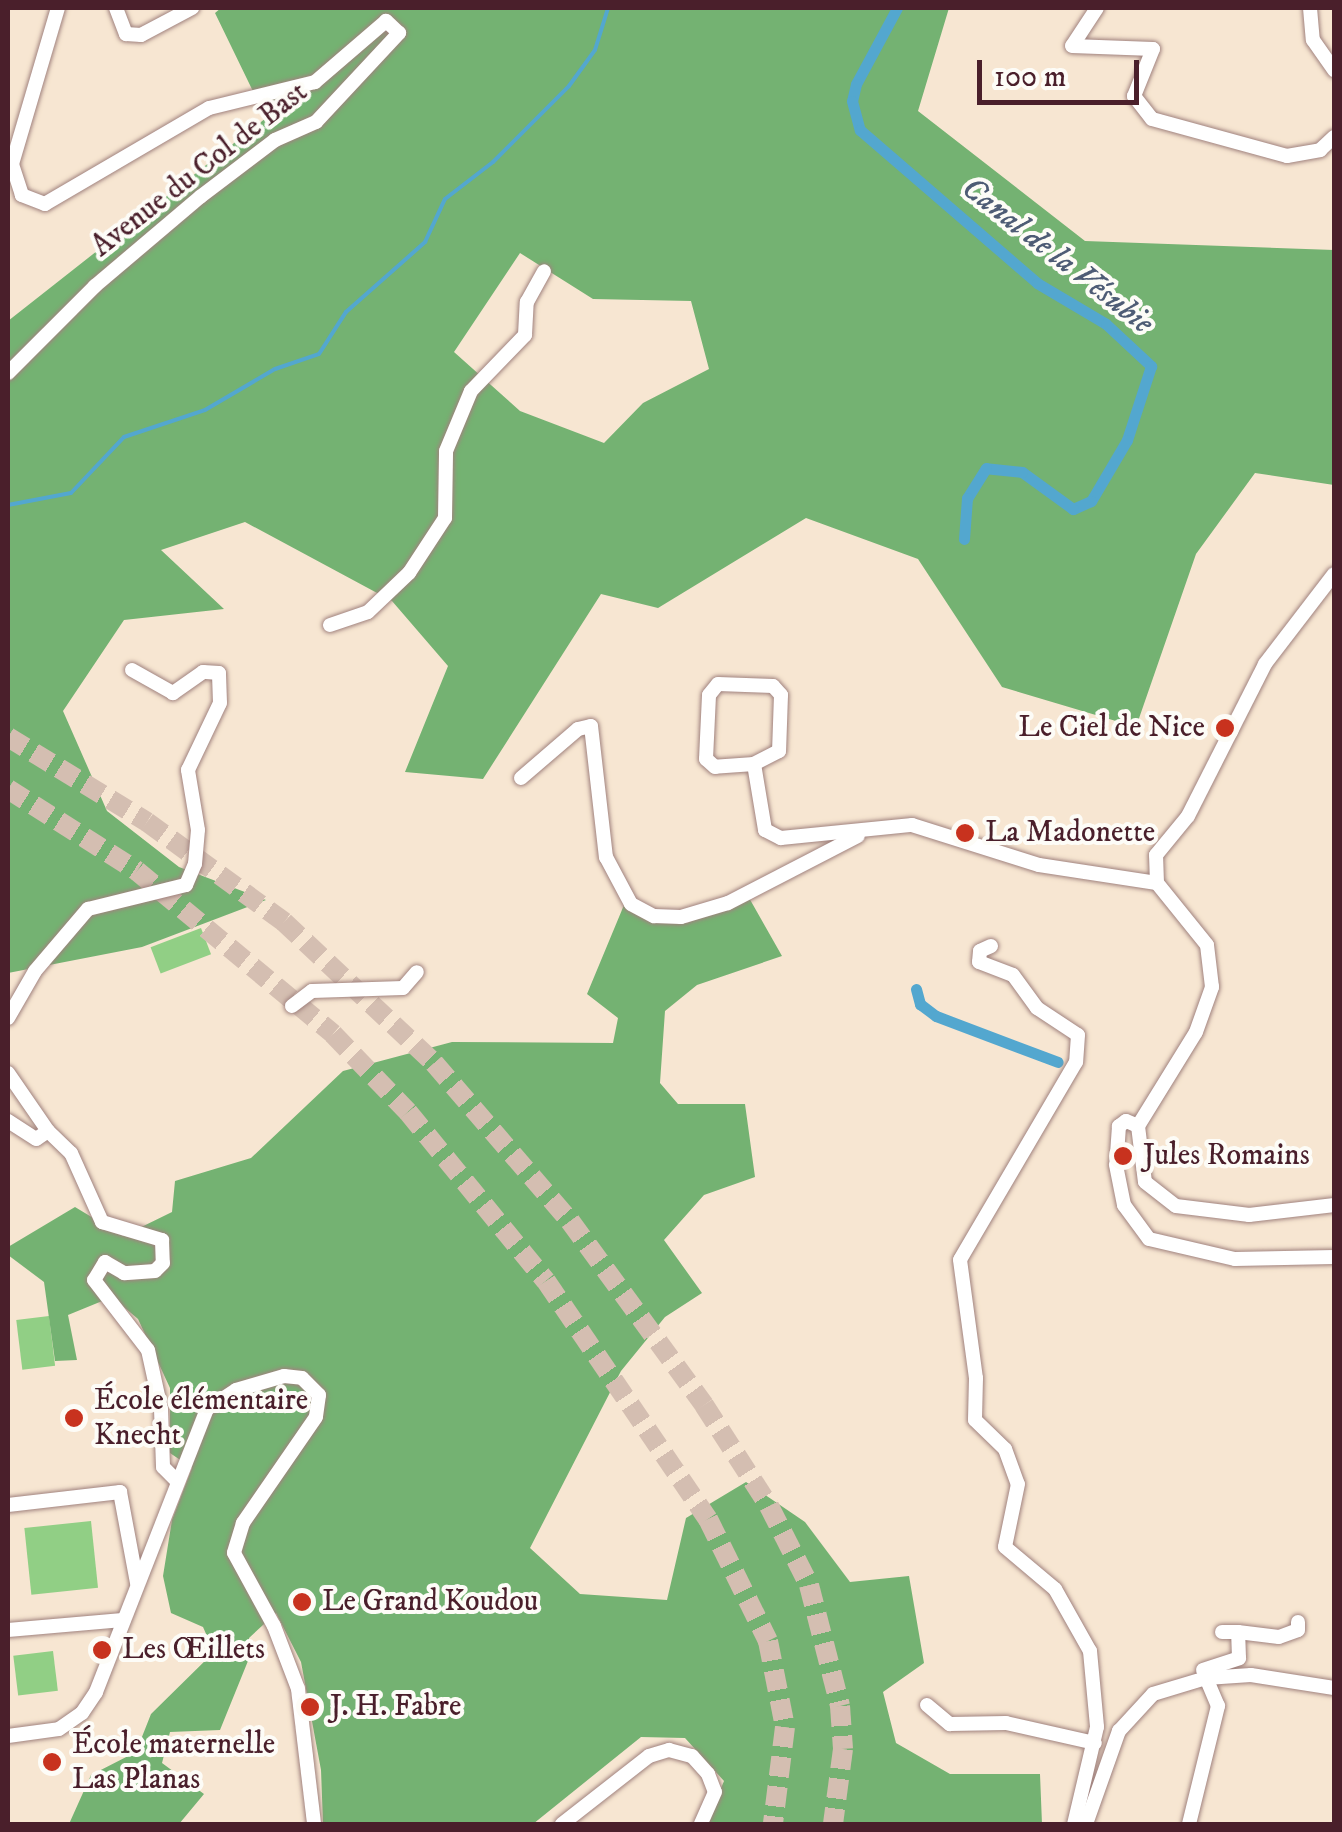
<!DOCTYPE html>
<meta charset="utf-8">
<style>
body{margin:0}
#map{position:relative;width:1342px;height:1832px;overflow:hidden;background:#f7e6d2;font-family:"IM FELL DW Pica",serif}
div>[style]{position:absolute}
[style*='--x']{left:calc(var(--x)*1px);top:calc(var(--y)*1px);width:calc(var(--w)*1px);rotate:calc(var(--a)*1deg)}
.green>*{inset:0;background:#91cf85;transform-origin:0 0}
.forest>*{inset:0;background:#74b272}
.stream>*{height:4px;margin:-2px;padding:0 2px;transform-origin:2px;border-radius:2px;background:#53a7cf}
.canal>*{height:11px;margin:-5.5px;padding:0 5.5px;transform-origin:5.5px;border-radius:5.5px;background:#53a7cf}
.highway-tunnel>*{height:20px;margin-top:-10px;transform-origin:0;background:repeating-linear-gradient(90deg,#d4beb1 0 20px,transparent 0 30px)}
.roads{filter:drop-shadow(0 0 2px #a0827e) drop-shadow(0 0 2px #a0827e)}
.minor>*{height:14px;margin:-7px;padding:0 7px;transform-origin:7px;border-radius:7px;background:#fff}
.dots>*{width:28px;height:28px;translate:-50% -50%;box-sizing:border-box;border:5px solid #fdfcf7;border-radius:50%}
span{translate:-50% -50%;white-space:nowrap;text-align:center;line-height:1.15;-webkit-text-stroke:8px #fdfcf7;paint-order:stroke}
.street-label{font-size:30px;color:#4a1f2b}
.poi-label{font-size:30px;color:#4a1f2b}
.right{translate:-100% -50%;text-align:right}
.left{translate:0 -50%;text-align:left}
.water-label{font-size:32px;color:#4e5c75;font-style:italic}
.frame{position:absolute;inset:0;border:10px solid #4a1f2b;pointer-events:none}
.scale{position:absolute;left:977px;top:60px;width:162px;height:45px;box-sizing:border-box;border:5px solid #4a1f2b;border-top:0;padding-left:12px;font-size:30px;line-height:35px;white-space:nowrap;color:#4a1f2b;-webkit-text-stroke:8px #fdfcf7;paint-order:stroke}
</style>
<div id="map">
<div class="green">
<i style="left:201px;top:928px;width:28px;height:54px;rotate:69deg"></i>
<i style="left:49px;top:1316px;width:50px;height:33px;rotate:83deg"></i>
<i style="left:91px;top:1521px;width:67px;height:67px;rotate:84deg"></i>
<i style="left:53px;top:1651px;width:40px;height:40px;rotate:83deg"></i>
</div>
<div class="forest">
<i style="clip-path:polygon(evenodd,221px 8px,949px 8px,918px 111px,1085px 241px,1334px 250px,1334px 485px,1255px 473px,1196px 554px,1136px 727px,1002px 687px,918px 559px,806px 518px,658px 608px,601px 594px,483px 779px,405px 772px,448px 666px,392px 601px,245px 522px,161px 550px,224px 609px,124px 620px,63px 711px,107px 811px,179px 867px,266px 900px,142px 947px,8px 973px,8px 321px,266px 118px,215px 13px,221px 8px,520px 253px,593px 299px,691px 301px,709px 369px,643px 403px,604px 443px,520px 411px,454px 352px,520px 253px)"></i>
<i style="clip-path:polygon(748px 896px,782px 956px,697px 985px,665px 1011px,660px 1083px,678px 1104px,745px 1104px,755px 1177px,704px 1195px,664px 1240px,702px 1293px,665px 1317px,621px 1371px,530px 1548px,580px 1594px,667px 1600px,686px 1518px,746px 1482px,805px 1522px,850px 1582px,909px 1576px,924px 1663px,883px 1692px,896px 1743px,950px 1774px,1040px 1774px,1042px 1824px,706px 1824px,724px 1781px,685px 1738px,641px 1737px,533px 1824px,323px 1824px,321px 1770px,301px 1662px,276px 1613px,249px 1638px,250px 1656px,220px 1730px,170px 1732px,162px 1763px,204px 1794px,179px 1824px,69px 1824px,91px 1775px,136px 1752px,151px 1714px,214px 1652px,203px 1627px,171px 1613px,163px 1576px,172px 1520px,192px 1468px,170px 1453px,170px 1388px,138px 1319px,112px 1297px,68px 1315px,77px 1360px,55px 1361px,44px 1282px,8px 1255px,8px 1247px,75px 1207px,123px 1236px,172px 1212px,175px 1181px,251px 1158px,343px 1071px,452px 1042px,613px 1043px,618px 1018px,587px 994px,624px 905px,687px 923px)"></i>
</div>
<div class="stream">
<i style="--x:8;--y:505;--w:64;--a:-10.8"></i>
<i style="--x:71;--y:493;--w:77;--a:-46.6"></i>
<i style="--x:124;--y:437;--w:85;--a:-18.4"></i>
<i style="--x:205;--y:410;--w:81;--a:-30.4"></i>
<i style="--x:275;--y:369;--w:46;--a:-18.8"></i>
<i style="--x:319;--y:354;--w:50;--a:-57.3"></i>
<i style="--x:346;--y:312;--w:106;--a:-41.5"></i>
<i style="--x:425;--y:242;--w:47;--a:-65.1"></i>
<i style="--x:445;--y:199;--w:61;--a:-37.6"></i>
<i style="--x:493;--y:162;--w:107;--a:-45"></i>
<i style="--x:569;--y:86;--w:44;--a:-54.2"></i>
<i style="--x:595;--y:50;--w:44;--a:-72.8"></i>
</div>
<div class="canal">
<i style="--x:897;--y:8;--w:86;--a:118.3"></i>
<i style="--x:856;--y:84;--w:17;--a:103"></i>
<i style="--x:852;--y:101;--w:30;--a:75"></i>
<i style="--x:860;--y:130;--w:234;--a:40.8"></i>
<i style="--x:1037;--y:283;--w:80;--a:30.7"></i>
<i style="--x:1106;--y:324;--w:62;--a:43"></i>
<i style="--x:1151;--y:366;--w:78;--a:108"></i>
<i style="--x:1127;--y:440;--w:71;--a:120.5"></i>
<i style="--x:1091;--y:501;--w:20;--a:156"></i>
<i style="--x:1073;--y:509;--w:63;--a:-144"></i>
<i style="--x:1022;--y:472;--w:36;--a:-174"></i>
<i style="--x:986;--y:468;--w:36;--a:122"></i>
<i style="--x:967;--y:498;--w:41;--a:94.2"></i>
<i style="--x:916;--y:989;--w:16;--a:75"></i>
<i style="--x:920;--y:1004;--w:20;--a:37"></i>
<i style="--x:936;--y:1016;--w:130;--a:20.7"></i>
</div>
<div class="highway-tunnel">
<i style="--x:8;--y:737;--w:163;--a:31.4"></i>
<i style="--x:147;--y:822;--w:170;--a:36.1"></i>
<i style="--x:284;--y:922;--w:206;--a:43.2"></i>
<i style="--x:434;--y:1063;--w:208;--a:49.3"></i>
<i style="--x:570;--y:1221;--w:228;--a:53.9"></i>
<i style="--x:704;--y:1405;--w:120;--a:57.2"></i>
<i style="--x:769;--y:1506;--w:89;--a:63.1"></i>
<i style="--x:809;--y:1585;--w:125;--a:75.6"></i>
<i style="--x:840;--y:1706;--w:43;--a:86"></i>
<i style="--x:843;--y:1749;--w:76;--a:97.6"></i>
<i style="--x:8;--y:789;--w:153;--a:32.4"></i>
<i style="--x:137;--y:871;--w:255;--a:39.7"></i>
<i style="--x:333;--y:1034;--w:108;--a:46.1"></i>
<i style="--x:408;--y:1112;--w:218;--a:50.8"></i>
<i style="--x:546;--y:1281;--w:288;--a:55.8"></i>
<i style="--x:708;--y:1519;--w:136;--a:63.8"></i>
<i style="--x:768;--y:1641;--w:88;--a:78.8"></i>
<i style="--x:785;--y:1727;--w:98;--a:97.1"></i>
</div>
<div class="roads">
<div class="minor">
<i style="--x:116;--y:8;--w:28;--a:69"></i>
<i style="--x:126;--y:34;--w:15;--a:4"></i>
<i style="--x:141;--y:35;--w:58;--a:-27.9"></i>
<i style="--x:1097;--y:8;--w:45;--a:123.3"></i>
<i style="--x:1072;--y:46;--w:81;--a:2.1"></i>
<i style="--x:1153;--y:49;--w:51;--a:112"></i>
<i style="--x:1134;--y:96;--w:29;--a:52"></i>
<i style="--x:1152;--y:119;--w:140;--a:15.3"></i>
<i style="--x:1287;--y:156;--w:34;--a:-10"></i>
<i style="--x:1320;--y:150;--w:19;--a:-43"></i>
<i style="--x:1310;--y:8;--w:32;--a:85"></i>
<i style="--x:1313;--y:40;--w:37;--a:55"></i>
<i style="--x:8;--y:373;--w:123;--a:-45"></i>
<i style="--x:95;--y:286;--w:138;--a:-40.3"></i>
<i style="--x:200;--y:197;--w:94;--a:-37.2"></i>
<i style="--x:275;--y:140;--w:45;--a:-23.7"></i>
<i style="--x:316;--y:122;--w:122;--a:-47"></i>
<i style="--x:399;--y:33;--w:18;--a:-137"></i>
<i style="--x:386;--y:21;--w:94;--a:139.3"></i>
<i style="--x:315;--y:82;--w:109;--a:166.2"></i>
<i style="--x:209;--y:108;--w:190;--a:149.7"></i>
<i style="--x:45;--y:204;--w:25;--a:-159"></i>
<i style="--x:22;--y:195;--w:33;--a:-108"></i>
<i style="--x:12;--y:164;--w:163;--a:-73.6"></i>
<i style="--x:330;--y:625;--w:40;--a:-18.9"></i>
<i style="--x:368;--y:612;--w:57;--a:-43.6"></i>
<i style="--x:409;--y:573;--w:66;--a:-56.8"></i>
<i style="--x:445;--y:518;--w:67;--a:-89.1"></i>
<i style="--x:446;--y:451;--w:65;--a:-67.4"></i>
<i style="--x:471;--y:391;--w:78;--a:-46"></i>
<i style="--x:525;--y:335;--w:33;--a:-87"></i>
<i style="--x:527;--y:302;--w:35;--a:-61"></i>
<i style="--x:754;--y:764;--w:39;--a:176"></i>
<i style="--x:715;--y:767;--w:12;--a:-138"></i>
<i style="--x:706;--y:759;--w:64;--a:-87.3"></i>
<i style="--x:709;--y:695;--w:14;--a:-51"></i>
<i style="--x:718;--y:684;--w:55;--a:2.1"></i>
<i style="--x:773;--y:686;--w:12;--a:48"></i>
<i style="--x:781;--y:695;--w:56;--a:92"></i>
<i style="--x:779;--y:751;--w:28;--a:153"></i>
<i style="--x:754;--y:764;--w:67;--a:80.5"></i>
<i style="--x:765;--y:830;--w:18;--a:27"></i>
<i style="--x:781;--y:838;--w:132;--a:-5.7"></i>
<i style="--x:912;--y:825;--w:133;--a:17.5"></i>
<i style="--x:1039;--y:865;--w:119;--a:8.7"></i>
<i style="--x:521;--y:778;--w:75;--a:-40.7"></i>
<i style="--x:578;--y:729;--w:13;--a:-13"></i>
<i style="--x:591;--y:726;--w:132;--a:83.5"></i>
<i style="--x:606;--y:857;--w:53;--a:62"></i>
<i style="--x:631;--y:904;--w:26;--a:28"></i>
<i style="--x:654;--y:916;--w:27;--a:2"></i>
<i style="--x:681;--y:917;--w:49;--a:-16.6"></i>
<i style="--x:728;--y:903;--w:146;--a:-27.3"></i>
<i style="--x:991;--y:946;--w:12;--a:156"></i>
<i style="--x:980;--y:951;--w:11;--a:95"></i>
<i style="--x:979;--y:962;--w:36;--a:21"></i>
<i style="--x:1013;--y:975;--w:41;--a:54"></i>
<i style="--x:1037;--y:1008;--w:49;--a:33.4"></i>
<i style="--x:1078;--y:1035;--w:27;--a:94"></i>
<i style="--x:1076;--y:1062;--w:229;--a:120.4"></i>
<i style="--x:960;--y:1260;--w:119;--a:82.3"></i>
<i style="--x:976;--y:1378;--w:42;--a:91.4"></i>
<i style="--x:975;--y:1420;--w:42;--a:44"></i>
<i style="--x:1005;--y:1449;--w:37;--a:70"></i>
<i style="--x:1018;--y:1484;--w:64;--a:101.7"></i>
<i style="--x:1005;--y:1547;--w:65;--a:40"></i>
<i style="--x:1055;--y:1589;--w:71;--a:60.6"></i>
<i style="--x:1090;--y:1651;--w:76;--a:84.7"></i>
<i style="--x:1097;--y:1727;--w:100;--a:103.3"></i>
<i style="--x:292;--y:1006;--w:25;--a:-37"></i>
<i style="--x:312;--y:991;--w:91;--a:-1.9"></i>
<i style="--x:403;--y:988;--w:21;--a:-49"></i>
<i style="--x:8;--y:1018;--w:54;--a:-60.1"></i>
<i style="--x:35;--y:971;--w:82;--a:-49.5"></i>
<i style="--x:88;--y:909;--w:101;--a:-13.8"></i>
<i style="--x:186;--y:885;--w:23;--a:-67"></i>
<i style="--x:195;--y:864;--w:34;--a:-85"></i>
<i style="--x:198;--y:830;--w:61;--a:-99.5"></i>
<i style="--x:188;--y:770;--w:74;--a:-64.5"></i>
<i style="--x:220;--y:703;--w:30;--a:-92"></i>
<i style="--x:219;--y:673;--w:16;--a:-176"></i>
<i style="--x:203;--y:672;--w:37;--a:145"></i>
<i style="--x:173;--y:693;--w:47;--a:-150.7"></i>
<i style="--x:8;--y:1073;--w:70;--a:55.4"></i>
<i style="--x:48;--y:1131;--w:14;--a:146"></i>
<i style="--x:36;--y:1139;--w:33;--a:-147"></i>
<i style="--x:1138;--y:1126;--w:110;--a:-58.3"></i>
<i style="--x:1196;--y:1032;--w:48;--a:-70.4"></i>
<i style="--x:1212;--y:987;--w:42;--a:-96.8"></i>
<i style="--x:1207;--y:945;--w:80;--a:-128.9"></i>
<i style="--x:1157;--y:883;--w:28;--a:-92"></i>
<i style="--x:1156;--y:855;--w:50;--a:-50.6"></i>
<i style="--x:1188;--y:816;--w:170;--a:-63.1"></i>
<i style="--x:1265;--y:664;--w:113;--a:-52.5"></i>
<i style="--x:1138;--y:1126;--w:13;--a:-157"></i>
<i style="--x:1126;--y:1121;--w:9;--a:144"></i>
<i style="--x:1119;--y:1126;--w:39;--a:94"></i>
<i style="--x:1116;--y:1165;--w:41;--a:78.7"></i>
<i style="--x:1124;--y:1205;--w:42;--a:53.7"></i>
<i style="--x:1149;--y:1239;--w:88;--a:13.1"></i>
<i style="--x:1235;--y:1259;--w:99;--a:-1.2"></i>
<i style="--x:1138;--y:1126;--w:56;--a:82.9"></i>
<i style="--x:1145;--y:1182;--w:39;--a:38"></i>
<i style="--x:1176;--y:1206;--w:74;--a:7"></i>
<i style="--x:1249;--y:1215;--w:86;--a:-6.7"></i>
<i style="--x:48;--y:1131;--w:32;--a:44"></i>
<i style="--x:71;--y:1153;--w:76;--a:65.8"></i>
<i style="--x:102;--y:1222;--w:63;--a:16.7"></i>
<i style="--x:162;--y:1240;--w:23;--a:88"></i>
<i style="--x:163;--y:1263;--w:11;--a:135"></i>
<i style="--x:155;--y:1271;--w:31;--a:176"></i>
<i style="--x:124;--y:1273;--w:22;--a:-150"></i>
<i style="--x:105;--y:1262;--w:21;--a:121"></i>
<i style="--x:94;--y:1280;--w:88;--a:52.4"></i>
<i style="--x:148;--y:1350;--w:60;--a:77.6"></i>
<i style="--x:161;--y:1409;--w:58;--a:88"></i>
<i style="--x:163;--y:1467;--w:18;--a:45"></i>
<i style="--x:8;--y:1505;--w:113;--a:-6.6"></i>
<i style="--x:120;--y:1492;--w:93;--a:79.4"></i>
<i style="--x:8;--y:1630;--w:115;--a:-5"></i>
<i style="--x:1238;--y:1632;--w:41;--a:7"></i>
<i style="--x:1279;--y:1637;--w:20;--a:-20"></i>
<i style="--x:1298;--y:1630;--w:8;--a:-90"></i>
<i style="--x:1203;--y:1670;--w:38;--a:-18"></i>
<i style="--x:1239;--y:1658;--w:26;--a:-92"></i>
<i style="--x:1238;--y:1632;--w:16;--a:180"></i>
<i style="--x:927;--y:1705;--w:30;--a:40"></i>
<i style="--x:950;--y:1724;--w:56;--a:-1"></i>
<i style="--x:1006;--y:1723;--w:91;--a:12.7"></i>
<i style="--x:8;--y:1736;--w:51;--a:-7.8"></i>
<i style="--x:59;--y:1729;--w:28;--a:-35"></i>
<i style="--x:82;--y:1713;--w:25;--a:-56"></i>
<i style="--x:96;--y:1692;--w:304;--a:-68.6"></i>
<i style="--x:207;--y:1409;--w:35;--a:-33"></i>
<i style="--x:236;--y:1390;--w:50;--a:-16.3"></i>
<i style="--x:284;--y:1376;--w:18;--a:6"></i>
<i style="--x:302;--y:1378;--w:24;--a:45"></i>
<i style="--x:319;--y:1395;--w:22;--a:98"></i>
<i style="--x:316;--y:1417;--w:129;--a:124.6"></i>
<i style="--x:243;--y:1523;--w:31;--a:107"></i>
<i style="--x:234;--y:1553;--w:83;--a:61.3"></i>
<i style="--x:274;--y:1626;--w:67;--a:69.1"></i>
<i style="--x:298;--y:1689;--w:136;--a:83.2"></i>
<i style="--x:562;--y:1824;--w:110;--a:-38"></i>
<i style="--x:649;--y:1756;--w:21;--a:-17"></i>
<i style="--x:669;--y:1750;--w:24;--a:15"></i>
<i style="--x:692;--y:1756;--w:24;--a:48"></i>
<i style="--x:708;--y:1774;--w:19;--a:69"></i>
<i style="--x:715;--y:1792;--w:35;--a:114"></i>
<i style="--x:1086;--y:1824;--w:99;--a:-70.5"></i>
<i style="--x:1119;--y:1731;--w:50;--a:-47.4"></i>
<i style="--x:1153;--y:1694;--w:55;--a:-16.8"></i>
<i style="--x:1206;--y:1678;--w:45;--a:-3.8"></i>
<i style="--x:1251;--y:1675;--w:84;--a:8.9"></i>
<i style="--x:1189;--y:1824;--w:122;--a:-76.2"></i>
<i style="--x:1218;--y:1706;--w:30;--a:-113"></i>
</div>
</div>
<div class="dots">
<i style="left:1225px;top:728px;background:#c8321e"></i>
<i style="left:965px;top:833px;background:#c8321e"></i>
<i style="left:1123px;top:1156px;background:#c8321e"></i>
<i style="left:74px;top:1418px;background:#c8321e"></i>
<i style="left:302px;top:1602px;background:#c8321e"></i>
<i style="left:102px;top:1650px;background:#c8321e"></i>
<i style="left:310px;top:1707px;background:#c8321e"></i>
<i style="left:52px;top:1762px;background:#c8321e"></i>
</div>
<div class="street-label">
<span style="left:200px;top:170px;rotate:-38deg">Avenue du Col de Bast</span>
</div>
<div class="poi-label">
<span class="right" style="left:1205px;top:728px">Le Ciel de Nice</span>
<span class="left" style="left:985px;top:833px">La Madonette</span>
<span class="left" style="left:1143px;top:1156px">Jules Romains</span>
<span class="left" style="left:94px;top:1418px">École élémentaire<br>Knecht</span>
<span class="left" style="left:322px;top:1602px">Le Grand Koudou</span>
<span class="left" style="left:122px;top:1650px">Les Œillets</span>
<span class="left" style="left:330px;top:1707px">J. H. Fabre</span>
<span class="left" style="left:72px;top:1762px">École maternelle<br>Las Planas</span>
</div>
<div class="water-label">
<span style="left:1057px;top:256px;rotate:38deg">Canal de la Vésubie</span>
</div>
<div class="frame"></div>
<div class="scale">100 m</div>
</div>
